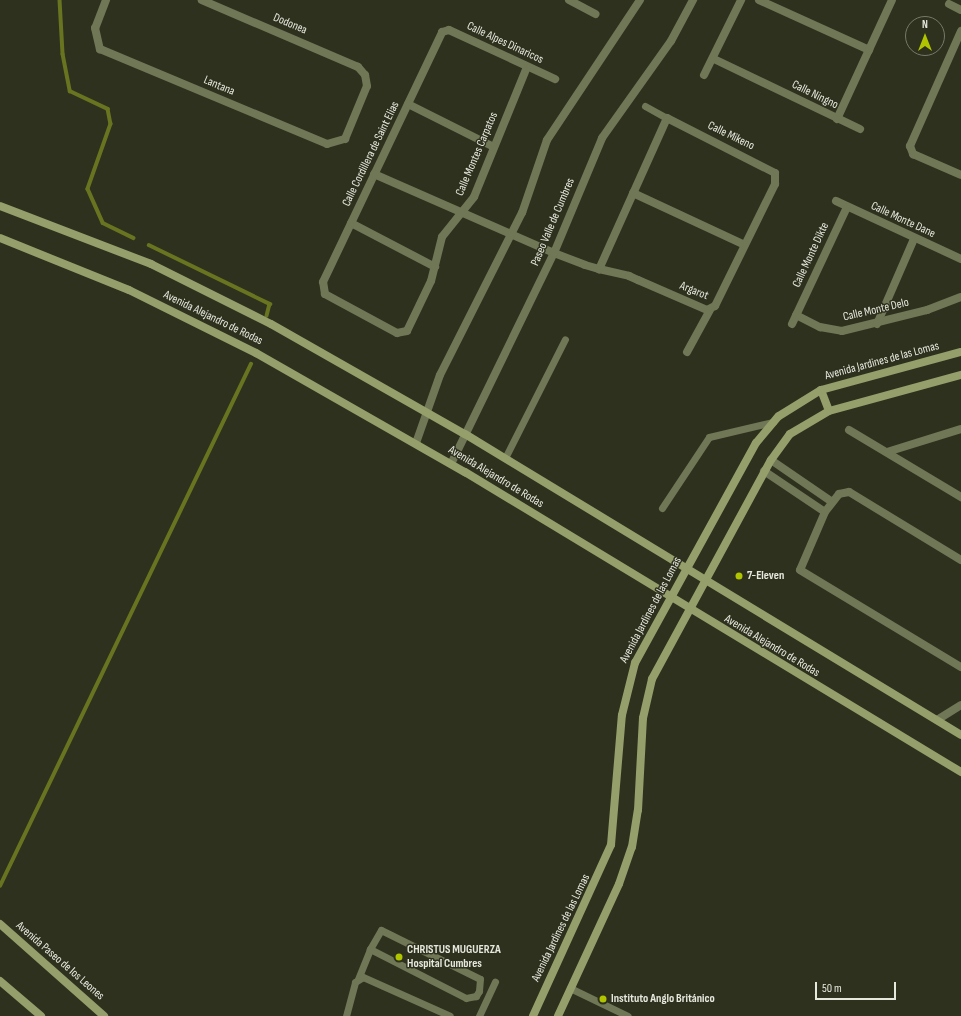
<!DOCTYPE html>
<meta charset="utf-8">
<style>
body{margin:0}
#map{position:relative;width:961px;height:1016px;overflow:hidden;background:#2e311e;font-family:"Sofia Sans Condensed",sans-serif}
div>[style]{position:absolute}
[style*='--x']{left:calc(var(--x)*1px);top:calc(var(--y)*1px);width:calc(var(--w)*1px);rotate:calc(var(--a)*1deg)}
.stream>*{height:3.5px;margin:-1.75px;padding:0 1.75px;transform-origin:1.75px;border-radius:1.75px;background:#697420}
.lane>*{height:7px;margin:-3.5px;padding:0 3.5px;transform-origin:3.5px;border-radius:3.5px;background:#707756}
.street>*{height:8px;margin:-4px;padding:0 4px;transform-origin:4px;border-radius:4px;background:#707756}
.secondary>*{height:8px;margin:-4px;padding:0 4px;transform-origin:4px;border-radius:4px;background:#959f6b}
.dots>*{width:11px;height:11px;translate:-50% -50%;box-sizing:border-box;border:2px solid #2e311e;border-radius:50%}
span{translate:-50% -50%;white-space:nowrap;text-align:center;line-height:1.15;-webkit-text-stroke:3px #2e311e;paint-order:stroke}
.street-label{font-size:12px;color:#e5e8dc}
.poi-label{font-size:12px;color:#e5e8dc;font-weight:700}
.left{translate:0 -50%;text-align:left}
.north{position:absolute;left:905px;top:16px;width:40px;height:40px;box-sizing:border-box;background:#2e311e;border:1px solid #777a6a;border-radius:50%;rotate:0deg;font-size:11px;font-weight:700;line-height:16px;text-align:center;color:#e5e8dc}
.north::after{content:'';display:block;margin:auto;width:14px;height:18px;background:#b0c500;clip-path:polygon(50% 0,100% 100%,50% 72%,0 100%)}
.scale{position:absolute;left:815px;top:982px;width:81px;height:18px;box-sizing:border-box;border:2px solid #e5e8dc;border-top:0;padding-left:5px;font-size:12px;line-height:14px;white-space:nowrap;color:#e5e8dc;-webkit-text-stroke:3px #2e311e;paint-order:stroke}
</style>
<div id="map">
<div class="stream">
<i style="--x:60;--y:0;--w:54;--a:86.8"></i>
<i style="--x:63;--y:54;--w:38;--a:79"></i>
<i style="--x:70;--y:91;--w:42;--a:25.3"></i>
<i style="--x:108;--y:109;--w:15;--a:79"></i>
<i style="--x:111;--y:124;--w:69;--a:109.5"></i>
<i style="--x:88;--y:189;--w:37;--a:66"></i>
<i style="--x:103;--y:223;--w:34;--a:26"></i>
<i style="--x:149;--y:245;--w:135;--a:26"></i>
<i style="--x:270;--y:304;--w:12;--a:104"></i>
<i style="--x:0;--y:886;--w:579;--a:-64.32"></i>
</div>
<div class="lane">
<i style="--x:645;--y:106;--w:25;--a:29"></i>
<i style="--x:505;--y:458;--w:133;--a:-63.2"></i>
<i style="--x:662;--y:508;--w:85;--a:-56.5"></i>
<i style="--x:709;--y:437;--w:66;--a:-13.2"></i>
<i style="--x:358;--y:979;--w:32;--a:-68"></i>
<i style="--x:370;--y:949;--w:22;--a:-60"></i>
<i style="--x:381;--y:930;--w:110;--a:26.3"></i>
<i style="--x:480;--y:979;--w:12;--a:95"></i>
<i style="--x:479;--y:991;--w:6;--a:121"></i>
<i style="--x:476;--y:996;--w:10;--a:169"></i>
<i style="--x:466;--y:998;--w:108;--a:-153"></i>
<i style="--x:570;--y:988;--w:64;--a:25.8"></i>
<i style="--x:346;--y:1016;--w:35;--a:-75"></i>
<i style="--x:355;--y:982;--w:9;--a:-32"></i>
<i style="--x:363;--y:977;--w:95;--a:24.1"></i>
<i style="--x:479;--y:1016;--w:38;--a:-65"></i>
</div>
<div class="street">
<i style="--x:106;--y:0;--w:30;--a:111"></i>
<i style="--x:95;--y:28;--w:22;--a:77"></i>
<i style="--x:100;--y:49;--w:246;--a:22.7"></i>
<i style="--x:327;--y:144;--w:19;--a:-16"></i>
<i style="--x:345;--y:139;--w:57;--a:-67.5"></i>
<i style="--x:367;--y:86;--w:11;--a:-100"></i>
<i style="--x:365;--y:75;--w:11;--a:-131"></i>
<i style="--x:358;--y:67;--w:170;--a:-156.8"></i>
<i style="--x:569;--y:0;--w:30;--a:28"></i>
<i style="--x:759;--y:0;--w:121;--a:24.4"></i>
<i style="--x:949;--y:4;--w:13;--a:27"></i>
<i style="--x:961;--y:31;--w:126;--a:113.9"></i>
<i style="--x:910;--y:146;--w:9;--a:69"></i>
<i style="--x:913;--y:154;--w:52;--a:23.6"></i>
<i style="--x:714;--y:59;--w:162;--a:25.6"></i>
<i style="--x:527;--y:67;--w:140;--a:112.2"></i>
<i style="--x:474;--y:197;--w:51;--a:128.7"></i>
<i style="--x:442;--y:237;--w:45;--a:104"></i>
<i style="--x:431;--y:281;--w:55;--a:115.6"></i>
<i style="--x:407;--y:331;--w:10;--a:169"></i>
<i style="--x:397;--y:333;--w:82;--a:-151.6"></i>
<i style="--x:325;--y:294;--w:12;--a:-99"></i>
<i style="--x:323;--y:282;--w:277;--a:-64.5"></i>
<i style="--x:442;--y:32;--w:7;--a:-16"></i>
<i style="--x:449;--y:30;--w:117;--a:24.8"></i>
<i style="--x:704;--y:75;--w:84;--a:-63.7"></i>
<i style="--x:408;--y:104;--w:96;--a:26.6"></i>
<i style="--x:837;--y:119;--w:131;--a:-65.2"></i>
<i style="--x:374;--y:174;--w:197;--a:23.7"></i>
<i style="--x:554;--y:253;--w:33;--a:21"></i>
<i style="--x:585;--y:265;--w:15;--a:16"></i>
<i style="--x:599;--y:269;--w:31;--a:13"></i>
<i style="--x:629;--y:276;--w:10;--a:24"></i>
<i style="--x:638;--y:280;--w:75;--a:23.5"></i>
<i style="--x:707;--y:310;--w:9;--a:-27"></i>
<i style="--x:715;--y:306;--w:136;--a:-63.8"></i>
<i style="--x:775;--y:184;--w:11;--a:-90"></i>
<i style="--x:775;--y:173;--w:121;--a:-153"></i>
<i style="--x:667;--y:118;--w:166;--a:114.2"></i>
<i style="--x:633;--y:193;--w:123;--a:24.9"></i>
<i style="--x:836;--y:201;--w:138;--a:24.9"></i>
<i style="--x:351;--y:223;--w:95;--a:27.6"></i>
<i style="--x:796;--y:315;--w:27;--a:27"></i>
<i style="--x:820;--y:327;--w:22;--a:10"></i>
<i style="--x:842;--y:331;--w:88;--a:-13.9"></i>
<i style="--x:927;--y:310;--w:36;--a:-21"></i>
<i style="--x:792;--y:324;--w:129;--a:-64.8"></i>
<i style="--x:877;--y:324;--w:93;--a:-66.5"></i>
<i style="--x:687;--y:352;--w:48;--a:-61.3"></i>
<i style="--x:849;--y:430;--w:131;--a:30.9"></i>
<i style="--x:416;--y:443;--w:72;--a:-70.6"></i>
<i style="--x:440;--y:375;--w:182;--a:-63.2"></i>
<i style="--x:522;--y:213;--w:77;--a:-71.1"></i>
<i style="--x:547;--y:140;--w:168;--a:-56.4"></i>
<i style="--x:887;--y:452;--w:77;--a:-17.3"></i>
<i style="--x:771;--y:460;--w:74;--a:34.5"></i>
<i style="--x:451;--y:464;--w:235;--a:-64"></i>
<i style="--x:554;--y:253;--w:125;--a:-67.3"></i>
<i style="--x:602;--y:138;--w:119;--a:-54.6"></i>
<i style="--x:671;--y:41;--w:47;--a:-61.8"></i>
<i style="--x:764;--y:471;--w:73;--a:33.9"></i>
<i style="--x:961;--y:560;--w:131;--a:-148.7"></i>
<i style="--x:849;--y:492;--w:10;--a:169"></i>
<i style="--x:839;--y:494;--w:23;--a:128"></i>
<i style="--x:825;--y:512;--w:63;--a:113.3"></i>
<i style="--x:800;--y:570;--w:188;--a:31.1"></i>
<i style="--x:937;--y:720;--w:28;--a:-32"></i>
</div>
<div class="secondary">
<i style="--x:0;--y:206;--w:162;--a:21"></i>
<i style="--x:151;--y:264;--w:134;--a:26.6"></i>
<i style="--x:271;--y:324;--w:223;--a:29.6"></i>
<i style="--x:465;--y:434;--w:580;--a:31.25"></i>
<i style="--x:0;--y:238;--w:139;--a:22"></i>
<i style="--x:129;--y:290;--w:142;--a:26.4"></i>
<i style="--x:256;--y:353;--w:241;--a:29.7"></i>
<i style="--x:465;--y:472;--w:580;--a:31.17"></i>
<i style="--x:821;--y:390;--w:22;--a:69"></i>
<i style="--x:0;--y:924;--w:139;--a:41.5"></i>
<i style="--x:0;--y:981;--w:54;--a:40.5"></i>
<i style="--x:533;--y:1016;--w:188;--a:-65.5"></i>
<i style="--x:611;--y:845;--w:130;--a:-85.2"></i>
<i style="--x:622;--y:715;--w:54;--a:-76"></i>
<i style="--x:635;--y:663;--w:251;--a:-61.2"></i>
<i style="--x:756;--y:443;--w:35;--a:-50"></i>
<i style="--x:779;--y:416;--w:49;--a:-31.8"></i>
<i style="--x:821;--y:390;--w:145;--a:-15.2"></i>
<i style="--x:558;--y:1016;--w:145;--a:-65.2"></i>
<i style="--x:619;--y:884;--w:39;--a:-71"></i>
<i style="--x:632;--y:847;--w:37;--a:-81"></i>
<i style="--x:638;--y:810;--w:92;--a:-86.9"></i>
<i style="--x:643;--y:718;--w:40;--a:-77"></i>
<i style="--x:652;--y:679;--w:249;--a:-61.5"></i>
<i style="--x:771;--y:460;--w:32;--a:-54"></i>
<i style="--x:790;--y:434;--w:45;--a:-30.5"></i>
<i style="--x:829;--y:411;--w:137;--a:-15.3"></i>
</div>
<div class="dots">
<i style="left:739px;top:576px;background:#b0c500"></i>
<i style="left:399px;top:957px;background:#b0c500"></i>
<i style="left:603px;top:999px;background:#b0c500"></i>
</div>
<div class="street-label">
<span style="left:290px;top:24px;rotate:23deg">Dodonea</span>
<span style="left:505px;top:43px;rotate:25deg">Calle Alpes Dinaricos</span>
<span style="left:219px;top:86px;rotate:23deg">Lantana</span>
<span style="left:815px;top:95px;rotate:26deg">Calle Ningno</span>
<span style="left:731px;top:136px;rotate:26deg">Calle Mikeno</span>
<span style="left:371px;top:154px;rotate:-64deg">Calle Cordillera de Saint Elias</span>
<span style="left:477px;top:154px;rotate:-67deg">Calle Montes Carpatos</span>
<span style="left:903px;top:220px;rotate:25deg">Calle Monte Dane</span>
<span style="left:553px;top:222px;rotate:-67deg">Paseo Valle de Cumbres</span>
<span style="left:811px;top:255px;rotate:-65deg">Calle Monte Dikte</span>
<span style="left:694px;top:291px;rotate:22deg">Argarot</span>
<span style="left:876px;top:310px;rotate:-13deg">Calle Monte Delo</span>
<span style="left:213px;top:318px;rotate:26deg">Avenida Alejandro de Rodas</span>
<span style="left:882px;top:361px;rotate:-15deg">Avenida Jardines de las Lomas</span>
<span style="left:496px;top:477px;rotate:31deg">Avenida Alejandro de Rodas</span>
<span style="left:651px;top:610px;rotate:-62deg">Avenida Jardines de las Lomas</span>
<span style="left:772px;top:646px;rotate:31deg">Avenida Alejandro de Rodas</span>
<span style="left:561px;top:928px;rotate:-64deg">Avenida Jardines de las Lomas</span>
<span style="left:60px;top:961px;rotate:41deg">Avenida Paseo de los Leones</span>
</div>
<div class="poi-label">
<span class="left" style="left:747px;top:576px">7-Eleven</span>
<span class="left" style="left:407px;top:957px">CHRISTUS MUGUERZA<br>Hospital Cumbres</span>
<span class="left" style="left:611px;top:999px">Instituto Anglo Británico</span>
</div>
<div class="north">N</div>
<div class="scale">50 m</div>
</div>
